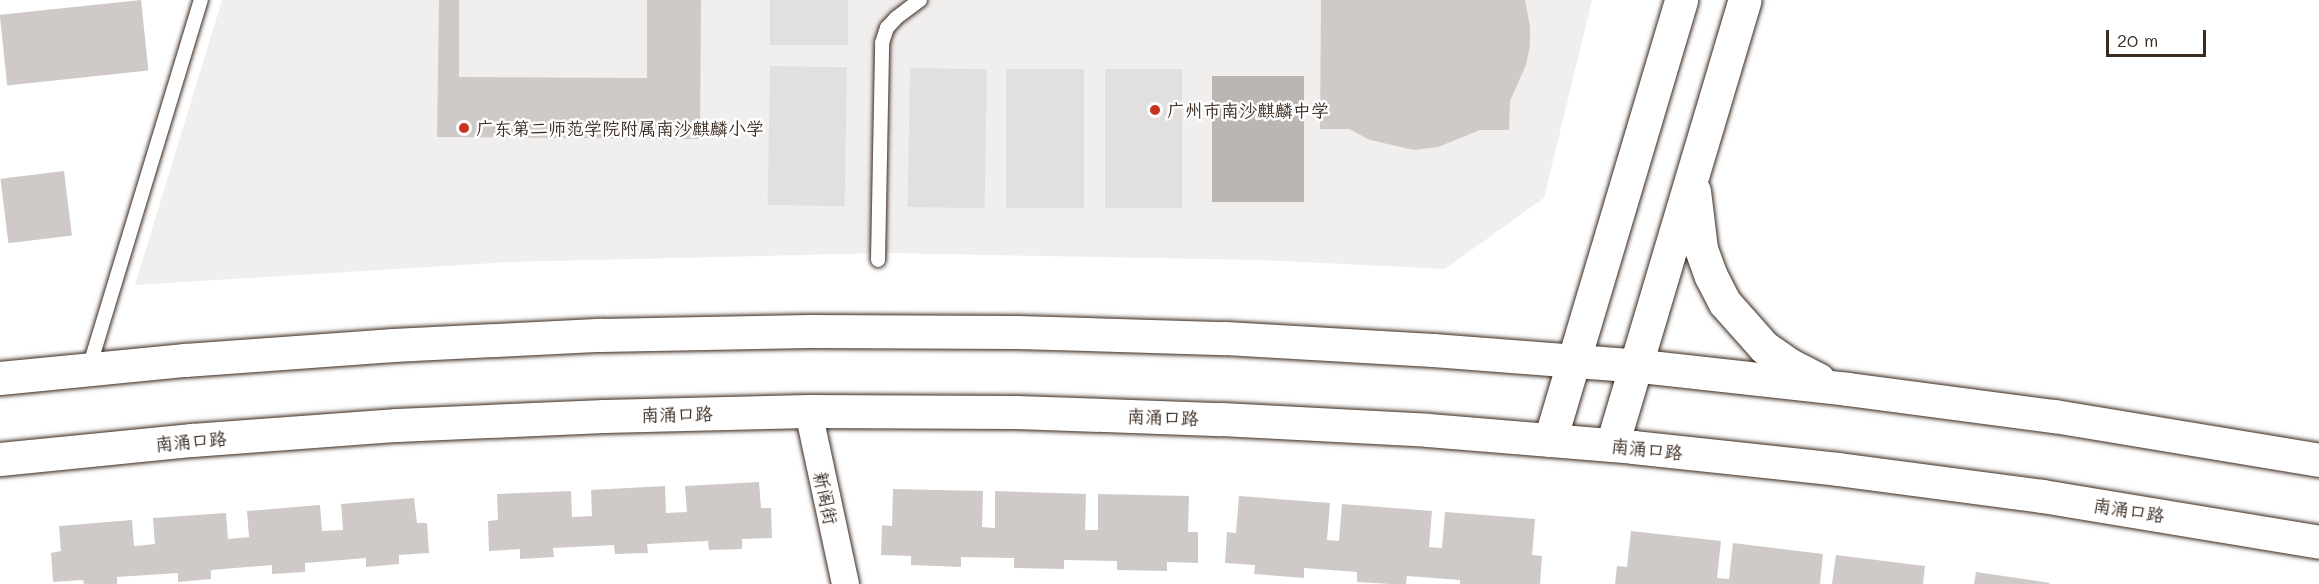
<!DOCTYPE html>
<meta charset="utf-8">
<style>
body{margin:0}
#map{position:relative;width:2319px;height:584px;overflow:hidden;background:#fff;font-family:Mali,"LXGW WenKai TC",sans-serif}
div>[style]{position:absolute}
[style*='--x']{left:calc(var(--x)*1px);top:calc(var(--y)*1px);width:calc(var(--w)*1px);rotate:calc(var(--a)*1deg)}
.built>*{inset:0;background:#f1efee}
.green>*{inset:0;background:#e2e0de;transform-origin:0 0}
.water>*{inset:0;background:#bcb6b3;transform-origin:0 0}
.building>*{inset:0;background:#cfcac7;transform-origin:0 0}
.roads{filter:drop-shadow(0 0 2px #3b2a1e) drop-shadow(0 0 2px #3b2a1e)}
.lane>*{height:14px;margin:-7px;padding:0 7px;transform-origin:7px;border-radius:7px;background:#fff}
.street>*{height:27px;margin:-13.5px;padding:0 13.5px;transform-origin:13.5px;border-radius:13.5px;background:#fff}
.secondary>*{height:33px;margin:-16.5px;padding:0 16.5px;transform-origin:16.5px;border-radius:16.5px;background:#fff}
.dots>*{width:16px;height:16px;translate:-50% -50%;box-sizing:border-box;border:3px solid #fff;border-radius:50%}
span{translate:-50% -50%;white-space:nowrap;text-align:center;line-height:1.15;-webkit-text-stroke:5px #fff;paint-order:stroke}
.poi-label{font-size:18px;color:#3b2a1e}
.left{translate:0 -50%;text-align:left}
.street-label{font-size:18px;color:#3b2a1e}
.scale{position:absolute;left:2106px;top:30px;width:100px;height:27px;box-sizing:border-box;border:3px solid #3b2a1e;border-top:0;padding-left:8px;font-size:18px;line-height:21px;white-space:nowrap;color:#3b2a1e;-webkit-text-stroke:4px #fff;paint-order:stroke}
</style>
<div id="map">
<div class="built">
<i style="clip-path:polygon(222px 0,1592px 0,1544px 198px,1445px 269px,1258px 260px,884px 253px,510px 262px,135px 285px)"></i>
</div>
<div class="green">
<i style="left:770px;top:0;width:78px;height:45px"></i>
<i style="left:770px;top:66px;width:77px;height:139px;rotate:1deg"></i>
<i style="left:910px;top:68px;width:77px;height:139px;rotate:1deg"></i>
<i style="left:1006px;top:69px;width:78px;height:139px"></i>
<i style="left:1105px;top:69px;width:77px;height:139px"></i>
</div>
<div class="water">
<i style="left:1212px;top:76px;width:92px;height:126px"></i>
</div>
<div class="building">
<i style="left:141px;top:0;width:71px;height:142px;rotate:84deg"></i>
<i style="clip-path:polygon(439px 0,459px 0,459px 77px,647px 78px,647px 0,701px 0,700px 139px,437px 137px)"></i>
<i style="clip-path:polygon(1321px 0,1525px 0,1530px 26px,1530px 46px,1526px 65px,1510px 101px,1509px 130px,1480px 130px,1438px 147px,1414px 150px,1370px 140px,1349px 129px,1320px 129px)"></i>
<i style="left:64px;top:171px;width:65px;height:64px;rotate:83deg"></i>
<i style="clip-path:polygon(759px 482px,761px 508px,771px 508px,772px 538px,742px 539px,742px 549px,709px 550px,708px 541px,647px 544px,648px 553px,615px 554px,614px 545px,553px 548px,554px 557px,520px 559px,520px 549px,489px 551px,488px 521px,498px 520px,497px 494px,571px 491px,572px 517px,592px 516px,591px 490px,665px 486px,666px 513px,687px 512px,685px 486px)"></i>
<i style="clip-path:polygon(893px 489px,983px 491px,982px 527px,995px 528px,995px 491px,1086px 494px,1085px 530px,1098px 530px,1098px 494px,1189px 496px,1188px 532px,1198px 532px,1198px 563px,1167px 562px,1167px 571px,1117px 570px,1117px 561px,1064px 560px,1064px 569px,1014px 568px,1014px 558px,961px 557px,961px 567px,911px 565px,911px 556px,881px 555px,882px 525px,892px 526px)"></i>
<i style="clip-path:polygon(1239px 496px,1330px 503px,1327px 540px,1339px 541px,1342px 504px,1432px 511px,1429px 547px,1442px 548px,1445px 512px,1535px 519px,1532px 555px,1542px 556px,1540px 584px,1460px 584px,1460px 580px,1407px 576px,1406px 584px,1391px 584px,1357px 582px,1357px 572px,1304px 568px,1304px 578px,1254px 574px,1255px 565px,1225px 563px,1227px 532px,1236px 533px)"></i>
<i style="clip-path:polygon(414px 498px,417px 523px,427px 523px,429px 553px,399px 555px,399px 564px,366px 567px,366px 558px,305px 563px,305px 572px,272px 574px,272px 565px,211px 570px,211px 579px,178px 582px,178px 573px,117px 577px,117px 584px,84px 584px,83px 580px,53px 582px,51px 553px,61px 551px,59px 526px,132px 520px,134px 546px,155px 544px,153px 518px,226px 513px,228px 539px,249px 537px,247px 511px,320px 505px,322px 531px,343px 530px,341px 504px)"></i>
<i style="clip-path:polygon(1631px 531px,1721px 541px,1717px 578px,1729px 579px,1733px 543px,1823px 554px,1820px 584px,1615px 584px,1617px 566px,1627px 567px)"></i>
<i style="clip-path:polygon(1836px 555px,1925px 566px,1923px 584px,1832px 584px)"></i>
<i style="clip-path:polygon(1976px 572px,2050px 583px,2049px 584px,1974px 584px)"></i>
</div>
<div class="roads">
<div class="lane">
<i style="--x:878;--y:260;--w:217;--a:-88.9"></i>
<i style="--x:882;--y:43;--w:16;--a:-72"></i>
<i style="--x:887;--y:28;--w:13;--a:-48"></i>
<i style="--x:896;--y:18;--w:30;--a:-37"></i>
<i style="--x:89;--y:368;--w:385;--a:-73.1"></i>
</div>
<div class="street">
<i style="--x:808;--y:411;--w:177;--a:77.9"></i>
</div>
<div class="secondary">
<i style="--x:1694;--y:191;--w:58;--a:83.1"></i>
<i style="--x:1701;--y:249;--w:29;--a:70"></i>
<i style="--x:1711;--y:276;--w:30;--a:63"></i>
<i style="--x:1725;--y:303;--w:59;--a:48.4"></i>
<i style="--x:1764;--y:347;--w:29;--a:35"></i>
<i style="--x:1788;--y:364;--w:34;--a:27"></i>
<i style="--x:0;--y:378;--w:186;--a:-5.6"></i>
<i style="--x:185;--y:360;--w:209;--a:-4.1"></i>
<i style="--x:393;--y:345;--w:208;--a:-2.8"></i>
<i style="--x:601;--y:335;--w:208;--a:-1.1"></i>
<i style="--x:809;--y:331;--w:208;--a:0.3"></i>
<i style="--x:1017;--y:332;--w:208;--a:1.7"></i>
<i style="--x:1225;--y:338;--w:208;--a:3.3"></i>
<i style="--x:1433;--y:350;--w:209;--a:4.4"></i>
<i style="--x:1641;--y:366;--w:208;--a:6.3"></i>
<i style="--x:1848;--y:389;--w:208;--a:7.5"></i>
<i style="--x:2054;--y:416;--w:269;--a:9.4"></i>
<i style="--x:1550;--y:440;--w:459;--a:-73.4"></i>
<i style="--x:1612;--y:445;--w:464;--a:-73.4"></i>
<i style="--x:0;--y:459;--w:193;--a:-5.7"></i>
<i style="--x:192;--y:440;--w:206;--a:-4.2"></i>
<i style="--x:397;--y:425;--w:207;--a:-2.5"></i>
<i style="--x:604;--y:416;--w:204;--a:-1.4"></i>
<i style="--x:808;--y:411;--w:208;--a:0.3"></i>
<i style="--x:1016;--y:412;--w:205;--a:2"></i>
<i style="--x:1221;--y:419;--w:207;--a:3"></i>
<i style="--x:1428;--y:430;--w:206;--a:4.7"></i>
<i style="--x:1633;--y:447;--w:206;--a:6.1"></i>
<i style="--x:1838;--y:469;--w:206;--a:7.5"></i>
<i style="--x:2042;--y:496;--w:281;--a:9.4"></i>
</div>
</div>
<div class="dots">
<i style="left:1155px;top:110px;background:#c8321e"></i>
<i style="left:464px;top:128px;background:#c8321e"></i>
</div>
<div class="poi-label">
<span class="left" style="left:1167px;top:110px">广州市南沙麒麟中学</span>
<span class="left" style="left:476px;top:128px">广东第二师范学院附属南沙麒麟小学</span>
</div>
<div class="street-label">
<span style="left:677px;top:414px;rotate:-1deg">南涌口路</span>
<span style="left:1163px;top:417px;rotate:2deg">南涌口路</span>
<span style="left:191px;top:441px;rotate:-5deg">南涌口路</span>
<span style="left:1647px;top:449px;rotate:6deg">南涌口路</span>
<span style="left:826px;top:498px;rotate:78deg">新阁街</span>
<span style="left:2129px;top:510px;rotate:9deg">南涌口路</span>
</div>
<div class="scale">20 m</div>
</div>
